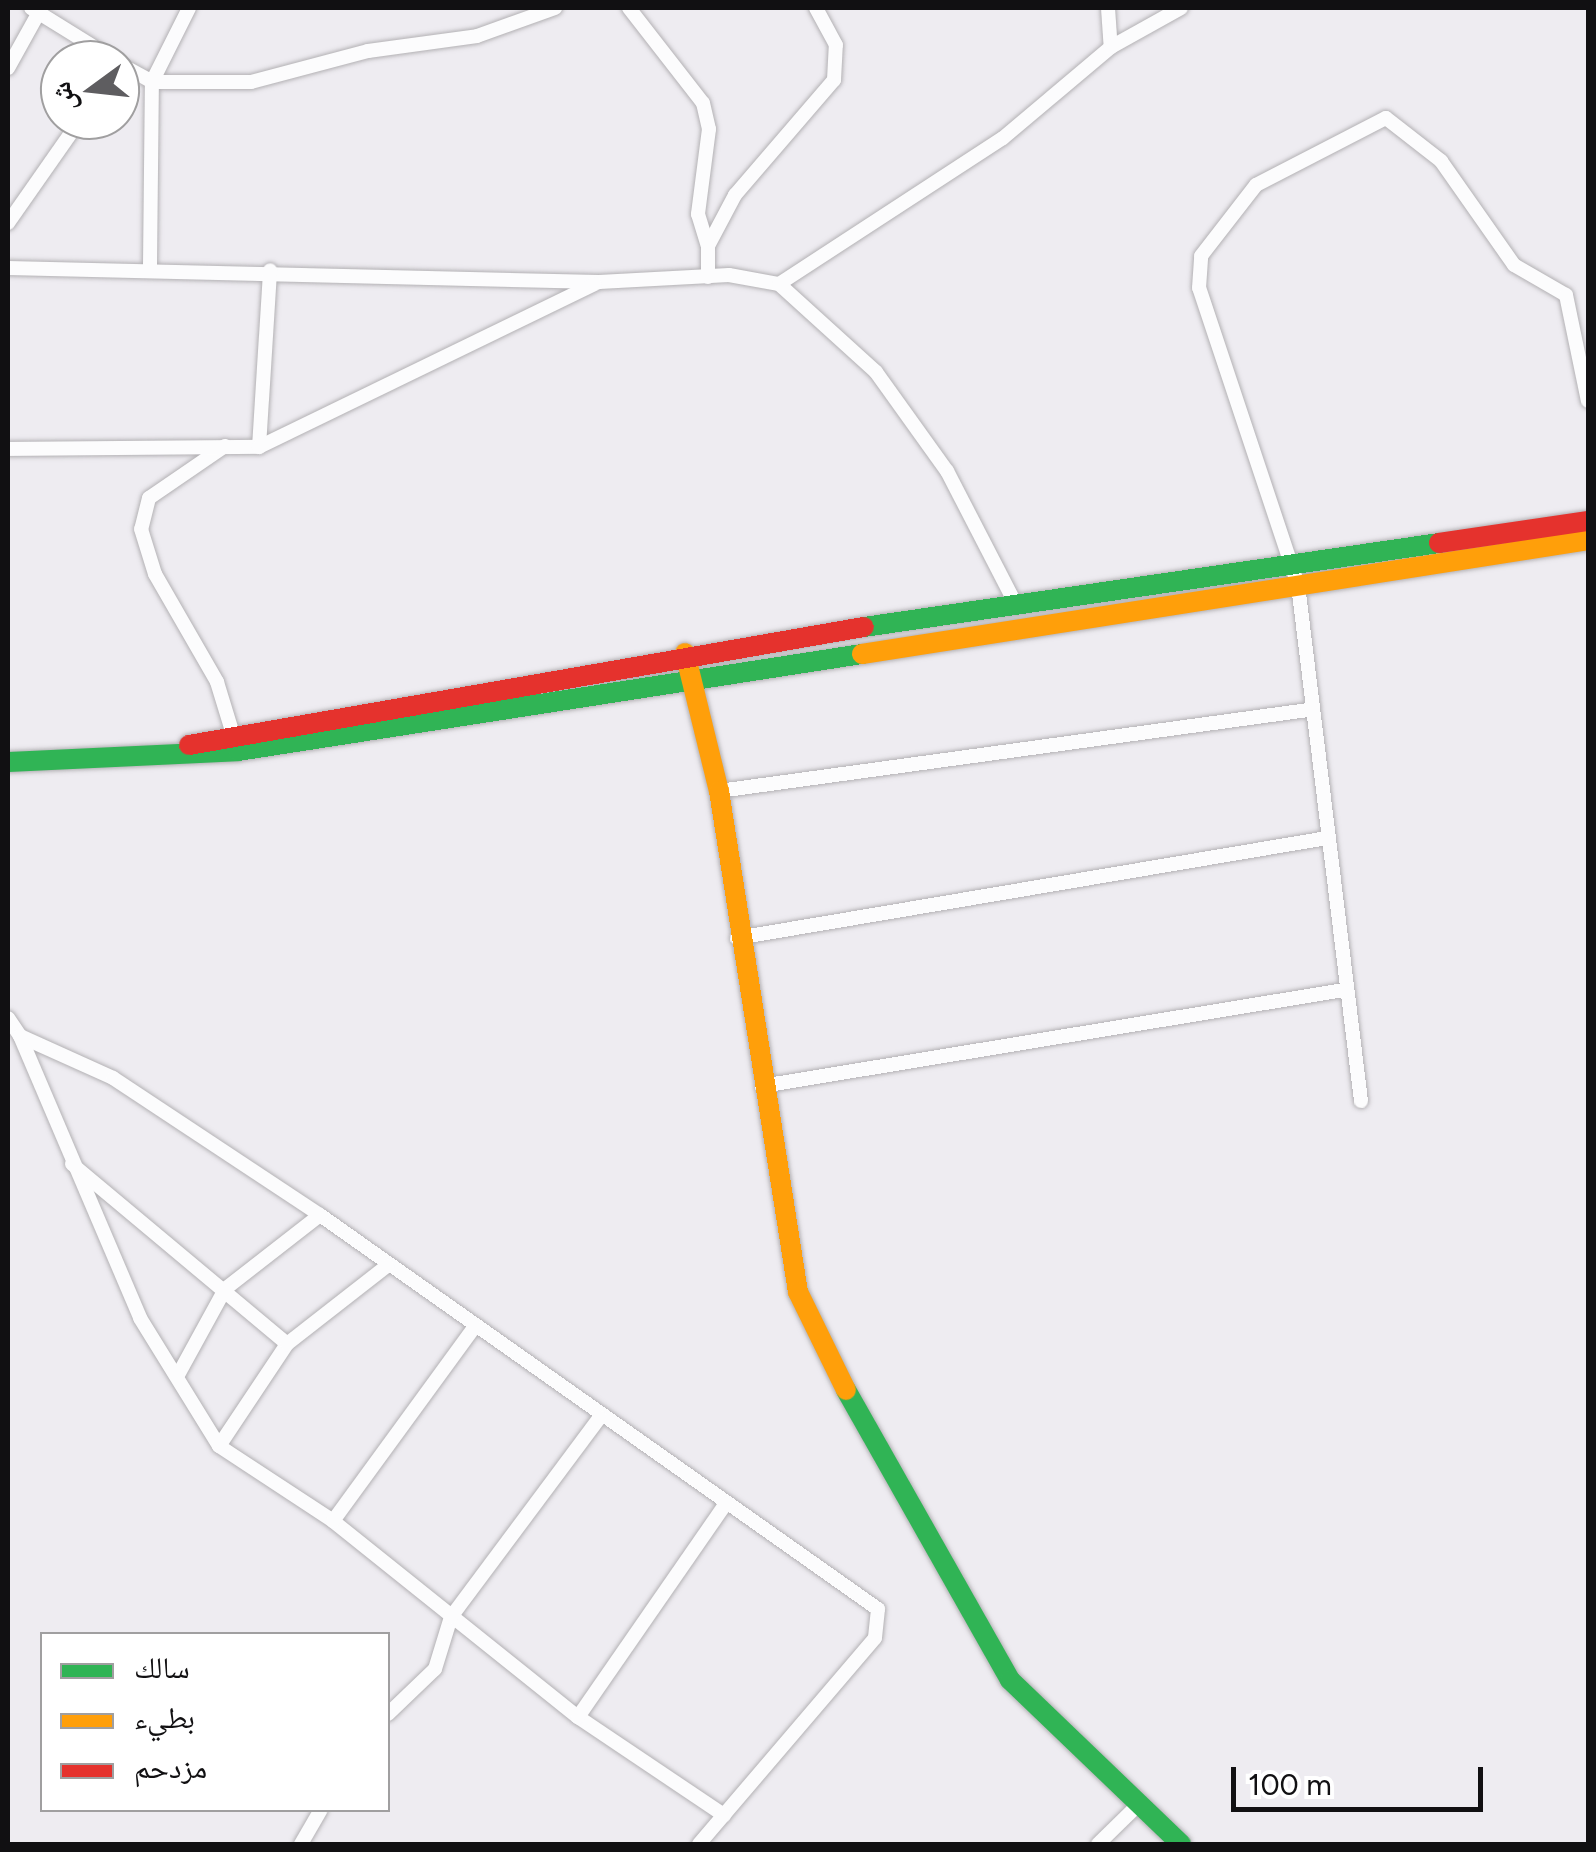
<!DOCTYPE html>
<meta charset="utf-8">
<style>
body{margin:0}
#map{position:relative;width:1596px;height:1852px;overflow:hidden;background:#eeecf1;font-family:Figtree,"Noto Naskh Arabic",sans-serif}
div>[style]{position:absolute}
[style*='--x']{left:calc(var(--x)*1px);top:calc(var(--y)*1px);width:calc(var(--w)*1px);rotate:calc(var(--a)*1deg)}
.roads{filter:drop-shadow(0 0 2px #b3b1b4) drop-shadow(0 0 2px #b3b1b4)}
.street>*{height:14px;margin:-7px;padding:0 7px;transform-origin:7px;border-radius:7px;background:#fcfcfd}
.fast>*{height:20px;margin:-10px;padding:0 10px;transform-origin:10px;border-radius:10px;background:#30b455}
.slow>*{height:20px;margin:-10px;padding:0 10px;transform-origin:10px;border-radius:10px;background:#ff9f0a}
.jam>*{height:20px;margin:-10px;padding:0 10px;transform-origin:10px;border-radius:10px;background:#e5322d}
span{translate:-50% -50%;white-space:nowrap;text-align:center;line-height:1.15;-webkit-text-stroke:9px #fff;paint-order:stroke}
.frame{position:absolute;inset:0;border:10px solid #111012;pointer-events:none}
.legend{position:absolute;left:40px;top:1632px;width:350px;height:180px;box-sizing:border-box;background:#fff;border:2px solid #a09fa0;margin:0;padding:12px 18px;list-style:none;font-size:30px;color:#111012}
.legend li{display:flex;align-items:center;gap:20px;height:50px}
.legend b{width:50px;border:2px solid #a09fa0}
.north{position:absolute;left:40px;top:40px;width:100px;height:100px;box-sizing:border-box;background:#fff;border:2px solid #a09fa0;border-radius:50%;rotate:255deg;font-size:28px;font-weight:700;line-height:40px;text-align:center;color:#111012}
.north::after{content:'';display:block;margin:auto;width:35px;height:45px;background:#5e5d60;clip-path:polygon(50% 0,100% 100%,50% 72%,0 100%)}
.scale{position:absolute;left:1231px;top:1767px;width:252px;height:45px;box-sizing:border-box;border:5px solid #111012;border-top:0;padding-left:12px;font-size:30px;line-height:35px;white-space:nowrap;color:#111012;-webkit-text-stroke:8px #fff;paint-order:stroke}
</style>
<div id="map">
<div class="roads">
<div class="street">
<i style="--x:31;--y:8;--w:99;--a:31.8"></i>
<i style="--x:629;--y:8;--w:120;--a:52.1"></i>
<i style="--x:703;--y:103;--w:27;--a:77"></i>
<i style="--x:709;--y:129;--w:86;--a:97.4"></i>
<i style="--x:698;--y:214;--w:34;--a:73"></i>
<i style="--x:1108;--y:8;--w:39;--a:86"></i>
<i style="--x:120;--y:64;--w:37;--a:29"></i>
<i style="--x:152;--y:82;--w:99;--a:0"></i>
<i style="--x:251;--y:82;--w:121;--a:-14.8"></i>
<i style="--x:368;--y:51;--w:110;--a:-7.8"></i>
<i style="--x:477;--y:36;--w:83;--a:-19.7"></i>
<i style="--x:8;--y:68;--w:64;--a:-61"></i>
<i style="--x:8;--y:223;--w:126;--a:-55"></i>
<i style="--x:150;--y:265;--w:183;--a:-89.4"></i>
<i style="--x:152;--y:82;--w:83;--a:-63.4"></i>
<i style="--x:8;--y:268;--w:591;--a:1.36"></i>
<i style="--x:599;--y:282;--w:130;--a:-3.1"></i>
<i style="--x:729;--y:275;--w:51;--a:10.2"></i>
<i style="--x:779;--y:284;--w:267;--a:-33.1"></i>
<i style="--x:1003;--y:138;--w:141;--a:-40.1"></i>
<i style="--x:1111;--y:47;--w:80;--a:-29.1"></i>
<i style="--x:708;--y:277;--w:31;--a:-90"></i>
<i style="--x:708;--y:246;--w:58;--a:-62.1"></i>
<i style="--x:735;--y:195;--w:152;--a:-49.3"></i>
<i style="--x:834;--y:80;--w:35;--a:-87"></i>
<i style="--x:836;--y:45;--w:42;--a:-118.4"></i>
<i style="--x:779;--y:284;--w:131;--a:42.2"></i>
<i style="--x:876;--y:372;--w:122;--a:54.4"></i>
<i style="--x:947;--y:471;--w:148;--a:62.7"></i>
<i style="--x:225;--y:446;--w:92;--a:145.6"></i>
<i style="--x:149;--y:498;--w:32;--a:104"></i>
<i style="--x:141;--y:529;--w:47;--a:72.7"></i>
<i style="--x:155;--y:574;--w:125;--a:60.1"></i>
<i style="--x:217;--y:682;--w:62;--a:73"></i>
<i style="--x:259;--y:447;--w:177;--a:-86.4"></i>
<i style="--x:8;--y:449;--w:251;--a:-0.5"></i>
<i style="--x:259;--y:447;--w:373;--a:-25.9"></i>
<i style="--x:719;--y:791;--w:595;--a:-7.83"></i>
<i style="--x:737;--y:938;--w:598;--a:-9.62"></i>
<i style="--x:8;--y:1018;--w:22;--a:56"></i>
<i style="--x:20;--y:1036;--w:102;--a:24.3"></i>
<i style="--x:113;--y:1078;--w:248;--a:33.5"></i>
<i style="--x:320;--y:1215;--w:683;--a:35.23"></i>
<i style="--x:878;--y:1609;--w:29;--a:96"></i>
<i style="--x:875;--y:1638;--w:271;--a:130.5"></i>
<i style="--x:20;--y:1036;--w:306;--a:66.9"></i>
<i style="--x:140;--y:1318;--w:150;--a:58.3"></i>
<i style="--x:219;--y:1446;--w:136;--a:33.3"></i>
<i style="--x:333;--y:1521;--w:314;--a:38.7"></i>
<i style="--x:578;--y:1717;--w:176;--a:33.9"></i>
<i style="--x:762;--y:1086;--w:590;--a:-9.37"></i>
<i style="--x:1361;--y:1101;--w:520;--a:-96.96"></i>
<i style="--x:1298;--y:585;--w:313;--a:-108.4"></i>
<i style="--x:1199;--y:288;--w:32;--a:-86"></i>
<i style="--x:1201;--y:256;--w:90;--a:-52.2"></i>
<i style="--x:1256;--y:185;--w:146;--a:-27.3"></i>
<i style="--x:1386;--y:118;--w:70;--a:38"></i>
<i style="--x:1441;--y:161;--w:127;--a:54.9"></i>
<i style="--x:1514;--y:265;--w:60;--a:30"></i>
<i style="--x:1566;--y:295;--w:108;--a:78.3"></i>
<i style="--x:72;--y:1164;--w:280;--a:39.9"></i>
<i style="--x:178;--y:1375;--w:98;--a:-61.3"></i>
<i style="--x:225;--y:1289;--w:120;--a:-37.9"></i>
<i style="--x:219;--y:1446;--w:123;--a:-56.3"></i>
<i style="--x:287;--y:1344;--w:127;--a:-38"></i>
<i style="--x:333;--y:1521;--w:241;--a:-53.9"></i>
<i style="--x:388;--y:1714;--w:65;--a:-43.8"></i>
<i style="--x:435;--y:1669;--w:54;--a:-72.9"></i>
<i style="--x:451;--y:1617;--w:249;--a:-53.3"></i>
<i style="--x:578;--y:1717;--w:260;--a:-55.3"></i>
<i style="--x:301;--y:1844;--w:39;--a:-60"></i>
<i style="--x:1098;--y:1844;--w:56;--a:-44.3"></i>
</div>
<div class="fast">
<i style="--x:864;--y:627;--w:581;--a:-8.31"></i>
<i style="--x:8;--y:762;--w:230;--a:-2.7"></i>
<i style="--x:238;--y:751;--w:631;--a:-8.84"></i>
<i style="--x:846;--y:1390;--w:333;--a:60.5"></i>
<i style="--x:1010;--y:1680;--w:237;--a:43.8"></i>
</div>
<div class="slow">
<i style="--x:685;--y:653;--w:142;--a:76.2"></i>
<i style="--x:719;--y:791;--w:507;--a:81.04"></i>
<i style="--x:798;--y:1292;--w:109;--a:63.9"></i>
<i style="--x:862;--y:654;--w:735;--a:-8.92"></i>
</div>
<div class="jam">
<i style="--x:1439;--y:543;--w:151;--a:-8.4"></i>
<i style="--x:189;--y:745;--w:685;--a:-9.92"></i>
</div>
</div>
<div class="frame"></div>
<ul class="legend">
<li><b style="height:12px;background:#30b455"></b>سالك</li>
<li><b style="height:12px;background:#ff9f0a"></b>بطيء</li>
<li><b style="height:12px;background:#e5322d"></b>مزدحم</li>
</ul>
<div class="north">ش</div>
<div class="scale">100 m</div>
</div>
